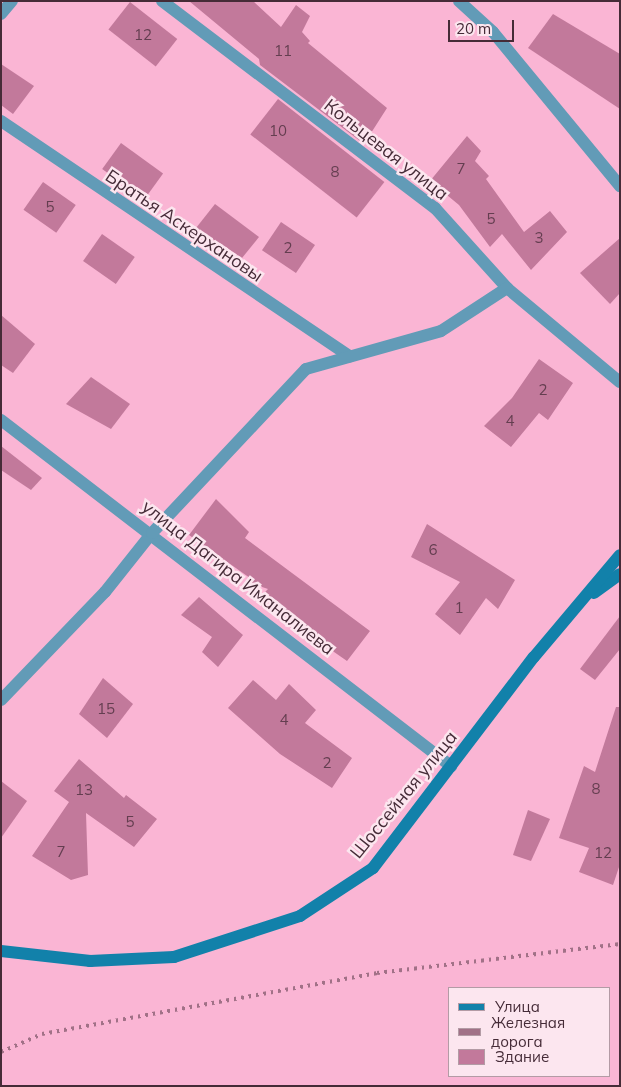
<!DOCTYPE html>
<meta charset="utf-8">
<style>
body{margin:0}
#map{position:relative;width:621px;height:1087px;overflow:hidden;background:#fab5d4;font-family:Mulish,sans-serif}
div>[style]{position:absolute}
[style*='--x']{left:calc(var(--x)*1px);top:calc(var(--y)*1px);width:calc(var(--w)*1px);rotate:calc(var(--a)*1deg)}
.building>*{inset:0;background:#c2799b;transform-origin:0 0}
.street>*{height:12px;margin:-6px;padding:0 6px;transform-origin:6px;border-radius:6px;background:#629bb7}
.secondary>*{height:12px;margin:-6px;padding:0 6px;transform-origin:6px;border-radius:6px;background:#1281aa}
.rail>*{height:4px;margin-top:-2px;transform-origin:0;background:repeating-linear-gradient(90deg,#a17187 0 2.5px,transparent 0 7.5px)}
span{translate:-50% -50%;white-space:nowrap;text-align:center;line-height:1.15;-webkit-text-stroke:5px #fce6ef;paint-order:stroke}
.number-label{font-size:15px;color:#643e50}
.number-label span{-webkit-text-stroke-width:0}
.street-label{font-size:18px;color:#452b37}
.frame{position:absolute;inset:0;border:2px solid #452b37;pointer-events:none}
.legend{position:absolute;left:448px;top:987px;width:162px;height:90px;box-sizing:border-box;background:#fce6ef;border:1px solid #b39ba5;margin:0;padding:6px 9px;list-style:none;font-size:15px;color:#452b37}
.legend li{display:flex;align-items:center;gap:10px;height:25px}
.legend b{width:25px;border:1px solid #b39ba5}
.scale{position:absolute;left:448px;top:20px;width:66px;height:22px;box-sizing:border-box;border:2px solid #452b37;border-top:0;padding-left:6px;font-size:15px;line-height:18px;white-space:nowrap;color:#452b37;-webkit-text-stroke:4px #fce6ef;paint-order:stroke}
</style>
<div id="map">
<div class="building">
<i style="clip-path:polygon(189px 1px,253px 1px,281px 27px,296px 5px,310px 16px,302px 32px,310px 41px,308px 43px,387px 108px,364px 144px,260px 65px,259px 59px)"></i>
<i style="left:130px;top:2px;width:60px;height:35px;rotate:38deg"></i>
<i style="clip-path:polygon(553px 14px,620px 54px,620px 109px,528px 48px)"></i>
<i style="clip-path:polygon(1px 64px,34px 86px,13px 114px,1px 105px)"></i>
<i style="left:278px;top:99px;width:135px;height:45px;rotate:38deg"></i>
<i style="clip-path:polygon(467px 136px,481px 151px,475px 161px,489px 176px,486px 179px,524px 232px,550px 211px,567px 232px,531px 270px,502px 234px,490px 247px,459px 205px,430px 181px)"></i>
<i style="left:121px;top:143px;width:52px;height:32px;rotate:36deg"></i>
<i style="left:43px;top:182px;width:40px;height:34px;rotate:35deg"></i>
<i style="clip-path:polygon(215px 204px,259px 237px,242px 258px,196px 228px)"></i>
<i style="left:281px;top:222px;width:41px;height:34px;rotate:34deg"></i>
<i style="left:102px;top:234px;width:40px;height:33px;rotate:35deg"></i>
<i style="clip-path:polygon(620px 238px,620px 293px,610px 304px,580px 273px)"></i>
<i style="clip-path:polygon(1px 315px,35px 344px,13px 373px,1px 365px)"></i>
<i style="clip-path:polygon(539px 359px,573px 383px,548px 420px,539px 413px,511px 447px,484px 426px,512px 398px)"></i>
<i style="clip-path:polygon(91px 377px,130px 404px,111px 429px,66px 404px)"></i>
<i style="clip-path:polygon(1px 446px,42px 478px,31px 490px,1px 470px)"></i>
<i style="clip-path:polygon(216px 499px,249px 532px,245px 538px,370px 631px,347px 661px,314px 638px,317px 634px,261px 596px,268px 589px,247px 582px,250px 578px,189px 535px)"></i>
<i style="clip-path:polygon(427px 524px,515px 580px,498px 609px,486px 598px,460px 635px,435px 614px,460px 582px,411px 557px)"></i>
<i style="clip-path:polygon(199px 597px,243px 635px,218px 667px,202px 652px,212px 637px,181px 615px)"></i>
<i style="clip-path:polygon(620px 616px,620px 649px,595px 680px,580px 669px)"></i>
<i style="clip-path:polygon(103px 678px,133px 704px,107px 738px,79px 714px)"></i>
<i style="clip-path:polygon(253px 680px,276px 700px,289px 684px,316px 710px,305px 723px,352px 758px,332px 788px,280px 754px,228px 708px)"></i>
<i style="clip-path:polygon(616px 707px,620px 707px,620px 864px,613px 885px,579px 872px,589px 848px,559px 838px,584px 766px,595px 772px)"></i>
<i style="clip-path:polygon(79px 759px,124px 798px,126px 795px,157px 819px,134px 847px,86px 813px,88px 875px,71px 880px,32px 856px,69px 802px,54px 791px)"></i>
<i style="clip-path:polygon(1px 781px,27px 801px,1px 838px)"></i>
<i style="clip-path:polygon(528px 810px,550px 819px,531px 861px,513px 855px)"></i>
</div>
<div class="street">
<i style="--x:162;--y:1;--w:343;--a:37.2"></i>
<i style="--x:435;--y:208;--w:108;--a:48"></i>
<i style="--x:507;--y:288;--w:147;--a:39.8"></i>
<i style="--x:459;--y:1;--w:46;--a:42.4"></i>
<i style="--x:493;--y:32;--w:200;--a:50.5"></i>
<i style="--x:1;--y:14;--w:17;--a:-50"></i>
<i style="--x:1;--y:121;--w:421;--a:34"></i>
<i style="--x:1;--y:420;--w:568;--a:37.56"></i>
<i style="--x:1;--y:700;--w:150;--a:-46.1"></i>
<i style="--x:105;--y:592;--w:75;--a:-51.5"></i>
<i style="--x:152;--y:533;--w:225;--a:-46.8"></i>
<i style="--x:306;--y:369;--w:140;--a:-15.7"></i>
<i style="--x:441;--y:331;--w:79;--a:-33.1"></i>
</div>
<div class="secondary">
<i style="--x:594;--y:593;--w:32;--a:-36"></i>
<i style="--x:1;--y:951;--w:90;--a:6.4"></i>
<i style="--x:90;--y:961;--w:84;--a:-2.7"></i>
<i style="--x:174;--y:957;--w:133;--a:-18"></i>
<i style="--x:300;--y:916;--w:87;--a:-33.3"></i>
<i style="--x:373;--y:868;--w:265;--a:-52.7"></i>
<i style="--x:534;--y:657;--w:133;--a:-49.9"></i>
</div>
<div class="rail">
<i style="--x:1;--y:1052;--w:45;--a:-23.7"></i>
<i style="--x:42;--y:1034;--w:341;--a:-10.3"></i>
<i style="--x:377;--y:973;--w:245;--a:-6.8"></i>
</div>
<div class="number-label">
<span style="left:143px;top:35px">12</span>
<span style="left:283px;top:51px">11</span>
<span style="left:278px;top:131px">10</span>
<span style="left:461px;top:169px">7</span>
<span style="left:335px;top:172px">8</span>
<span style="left:50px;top:207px">5</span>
<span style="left:491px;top:219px">5</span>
<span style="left:539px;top:238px">3</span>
<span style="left:288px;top:248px">2</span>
<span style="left:543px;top:390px">2</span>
<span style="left:510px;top:421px">4</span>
<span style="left:433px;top:550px">6</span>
<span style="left:459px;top:608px">1</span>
<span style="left:106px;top:709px">15</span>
<span style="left:284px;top:720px">4</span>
<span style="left:327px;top:763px">2</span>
<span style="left:596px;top:789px">8</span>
<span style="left:84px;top:790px">13</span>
<span style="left:130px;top:822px">5</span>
<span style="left:61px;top:852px">7</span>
<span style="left:603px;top:853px">12</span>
</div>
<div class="street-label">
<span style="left:386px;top:150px;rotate:38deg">Кольцевая улица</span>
<span style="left:184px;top:226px;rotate:34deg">Братья Аскерхановы</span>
<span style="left:238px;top:578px;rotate:38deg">улица Дагира Иманалиева</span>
<span style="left:404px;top:795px;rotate:-51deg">Шоссейная улица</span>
</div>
<div class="frame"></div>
<ul class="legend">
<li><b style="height:6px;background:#1281aa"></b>Улица</li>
<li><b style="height:6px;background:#a17187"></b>Железная дорога</li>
<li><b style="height:14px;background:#c2799b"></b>Здание</li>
</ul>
<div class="scale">20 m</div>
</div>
